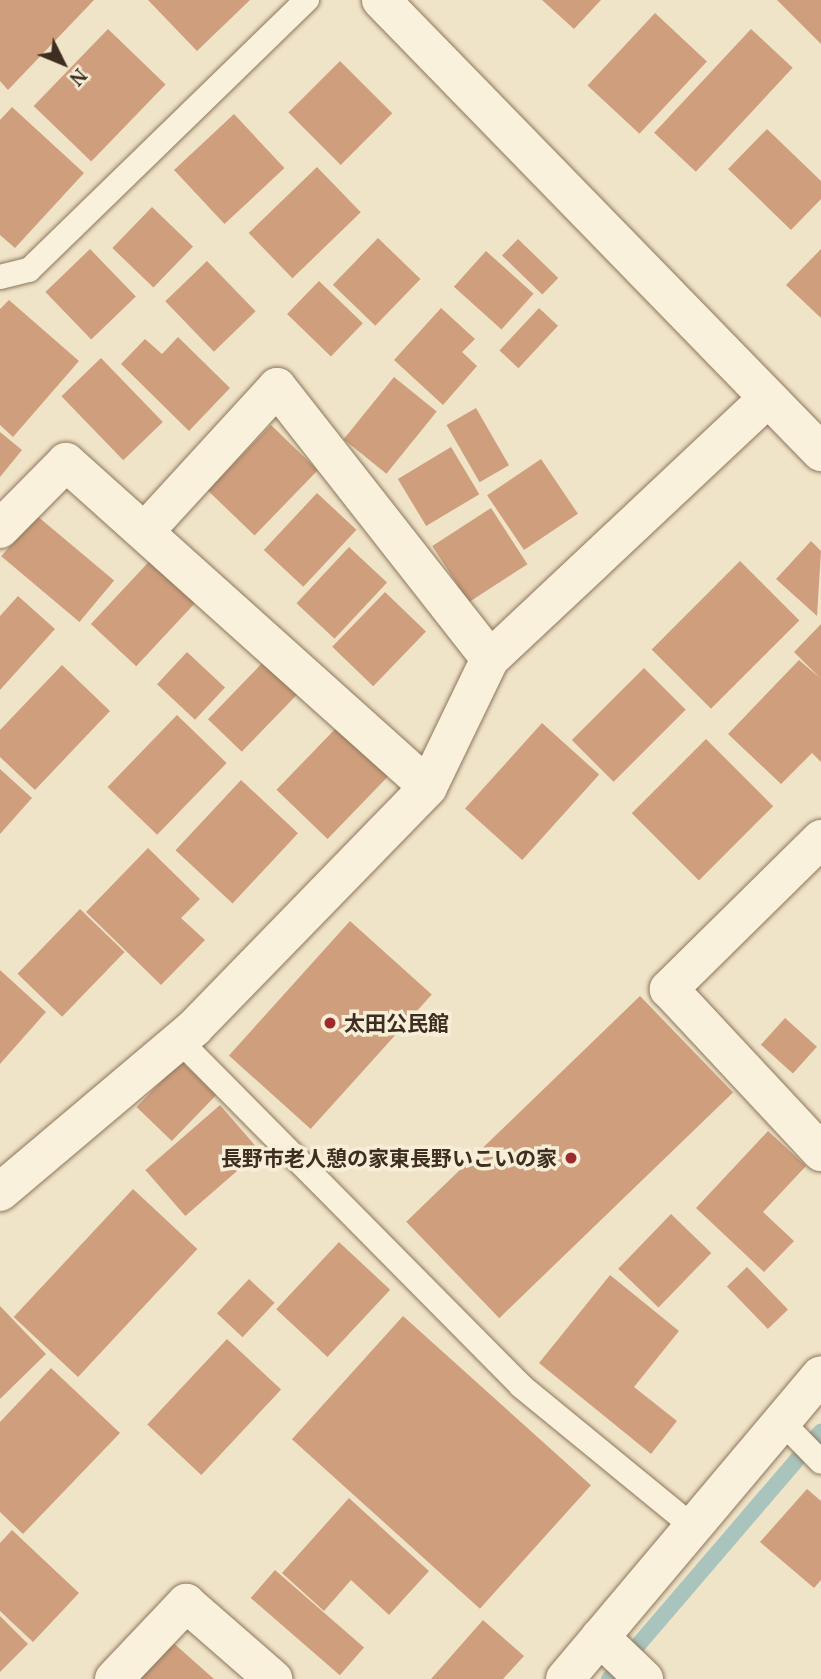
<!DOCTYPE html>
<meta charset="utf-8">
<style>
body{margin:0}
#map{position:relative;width:821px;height:1679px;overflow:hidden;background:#f0e4c8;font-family:"Noto Serif","Noto Sans JP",serif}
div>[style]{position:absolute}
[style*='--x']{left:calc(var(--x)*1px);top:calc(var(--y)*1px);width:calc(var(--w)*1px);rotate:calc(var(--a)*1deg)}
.stream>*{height:16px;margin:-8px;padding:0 8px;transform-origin:8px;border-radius:8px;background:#a9c4bc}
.building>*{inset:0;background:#cf9f7d;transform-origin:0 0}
.roads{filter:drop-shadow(0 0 2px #8d765c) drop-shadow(0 0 2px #8d765c)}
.lane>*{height:24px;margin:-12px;padding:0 12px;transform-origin:12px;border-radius:12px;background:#faf1dc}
.street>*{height:38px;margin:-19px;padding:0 19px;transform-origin:19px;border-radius:19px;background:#faf1dc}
.secondary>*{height:38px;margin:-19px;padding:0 19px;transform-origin:19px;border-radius:19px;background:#faf1dc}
.dots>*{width:19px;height:19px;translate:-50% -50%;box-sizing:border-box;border:4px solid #f7eed8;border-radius:50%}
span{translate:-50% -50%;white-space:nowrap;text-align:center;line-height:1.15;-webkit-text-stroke:7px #f7eed8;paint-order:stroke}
.poi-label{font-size:21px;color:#3d2e20;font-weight:700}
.left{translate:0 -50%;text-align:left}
.right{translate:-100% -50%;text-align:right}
.north{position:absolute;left:28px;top:28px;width:70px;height:70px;-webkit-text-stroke:5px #f7eed8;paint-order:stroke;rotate:133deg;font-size:19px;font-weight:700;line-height:28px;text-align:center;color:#3d2e20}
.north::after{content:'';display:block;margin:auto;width:24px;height:32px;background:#3d2e20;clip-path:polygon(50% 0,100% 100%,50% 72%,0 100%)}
</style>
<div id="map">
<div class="stream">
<i style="--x:609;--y:1679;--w:326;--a:-49.4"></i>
</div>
<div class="building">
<i style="clip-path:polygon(0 0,94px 0,8px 90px,0 81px)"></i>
<i style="clip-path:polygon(148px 0,250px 0,197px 51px)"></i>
<i style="clip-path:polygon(542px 0,601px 0,574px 29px)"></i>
<i style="clip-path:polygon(777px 0,821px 0,821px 44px)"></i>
<i style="left:655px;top:13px;width:71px;height:99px;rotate:43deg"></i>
<i style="left:108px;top:29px;width:80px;height:107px;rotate:44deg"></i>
<i style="left:751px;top:29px;width:57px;height:142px;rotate:43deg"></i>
<i style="left:340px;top:61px;width:74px;height:73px;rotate:45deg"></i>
<i style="clip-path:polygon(12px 107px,84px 173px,15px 248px,0 235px,0 120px)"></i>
<i style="left:234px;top:114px;width:74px;height:82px;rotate:47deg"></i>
<i style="clip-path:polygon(767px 129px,821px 181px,821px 199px,791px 230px,728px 169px)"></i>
<i style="left:317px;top:167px;width:63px;height:95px;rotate:46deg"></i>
<i style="left:152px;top:207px;width:57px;height:57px;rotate:44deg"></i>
<i style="left:378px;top:238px;width:59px;height:65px;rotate:44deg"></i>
<i style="left:518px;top:239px;width:56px;height:23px;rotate:44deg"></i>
<i style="left:90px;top:249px;width:66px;height:62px;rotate:46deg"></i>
<i style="clip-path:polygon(821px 249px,821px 318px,786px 285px)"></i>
<i style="left:486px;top:251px;width:64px;height:48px;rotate:42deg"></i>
<i style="left:207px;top:261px;width:70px;height:58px;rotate:46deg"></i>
<i style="left:319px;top:281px;width:61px;height:46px;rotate:44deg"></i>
<i style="clip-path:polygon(9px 300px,79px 361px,13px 437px,0 425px,0 309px)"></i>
<i style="clip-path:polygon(441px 308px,475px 339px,462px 352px,477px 366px,443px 405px,394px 360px)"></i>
<i style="left:539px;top:308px;width:26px;height:58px;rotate:43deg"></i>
<i style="clip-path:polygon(178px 337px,230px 388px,189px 431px,121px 364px,145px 339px,162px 354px)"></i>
<i style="left:101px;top:358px;width:89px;height:55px;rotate:46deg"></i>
<i style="left:394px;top:377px;width:55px;height:80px;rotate:39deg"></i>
<i style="left:476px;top:408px;width:66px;height:34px;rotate:60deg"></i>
<i style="left:271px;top:425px;width:65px;height:91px;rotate:44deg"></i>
<i style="clip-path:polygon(0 432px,22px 450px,0 477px)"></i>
<i style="left:451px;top:447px;width:55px;height:62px;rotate:59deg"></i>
<i style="left:541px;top:459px;width:66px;height:65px;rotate:56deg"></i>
<i style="left:317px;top:493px;width:54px;height:78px;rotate:43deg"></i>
<i style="left:491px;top:508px;width:67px;height:70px;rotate:57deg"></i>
<i style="left:36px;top:515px;width:102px;height:54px;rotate:40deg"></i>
<i style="clip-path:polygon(811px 541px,821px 551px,817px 616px,776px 579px)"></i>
<i style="left:349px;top:547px;width:52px;height:77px;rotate:43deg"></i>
<i style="left:157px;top:553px;width:62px;height:97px;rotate:43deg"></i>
<i style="left:740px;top:561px;width:84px;height:125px;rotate:45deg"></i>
<i style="left:385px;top:592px;width:57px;height:76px;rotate:44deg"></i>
<i style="clip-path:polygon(18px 596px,55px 629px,0 690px,0 616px)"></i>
<i style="clip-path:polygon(821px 624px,821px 762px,812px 753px,781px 784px,728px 734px,799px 660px,820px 678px,794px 652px)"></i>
<i style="left:187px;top:652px;width:52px;height:44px;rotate:43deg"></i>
<i style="left:267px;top:658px;width:47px;height:85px;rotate:44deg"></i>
<i style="clip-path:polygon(62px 665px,110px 711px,35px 790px,0 757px,0 730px)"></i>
<i style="left:644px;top:668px;width:59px;height:102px;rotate:45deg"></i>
<i style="left:177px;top:715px;width:69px;height:100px;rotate:44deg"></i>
<i style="left:542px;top:723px;width:77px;height:115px;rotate:42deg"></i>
<i style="left:339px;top:725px;width:71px;height:90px;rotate:44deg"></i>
<i style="left:706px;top:739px;width:95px;height:105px;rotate:45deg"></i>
<i style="clip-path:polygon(0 769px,32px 798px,0 834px)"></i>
<i style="left:241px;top:780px;width:78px;height:96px;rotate:43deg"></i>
<i style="clip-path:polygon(148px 848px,200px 899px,181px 918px,205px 940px,161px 985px,86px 912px)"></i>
<i style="left:80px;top:909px;width:62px;height:90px;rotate:44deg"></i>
<i style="left:350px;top:921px;width:110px;height:181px;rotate:42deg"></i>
<i style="clip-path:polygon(0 970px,46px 1012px,0 1064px)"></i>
<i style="left:640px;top:996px;width:134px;height:325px;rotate:46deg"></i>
<i style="left:785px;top:1018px;width:43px;height:36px;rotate:42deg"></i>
<i style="left:181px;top:1061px;width:49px;height:64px;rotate:44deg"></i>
<i style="left:220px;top:1105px;width:61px;height:99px;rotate:49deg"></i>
<i style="clip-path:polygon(768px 1131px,806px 1166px,763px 1212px,794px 1241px,764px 1272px,696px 1208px)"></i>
<i style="left:133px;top:1189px;width:88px;height:175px;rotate:43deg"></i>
<i style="left:671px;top:1214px;width:56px;height:76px;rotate:44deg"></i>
<i style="left:339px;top:1242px;width:70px;height:92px;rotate:43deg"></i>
<i style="left:747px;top:1267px;width:59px;height:28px;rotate:46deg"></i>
<i style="clip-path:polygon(610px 1275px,679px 1331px,634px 1387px,677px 1421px,651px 1454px,539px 1363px)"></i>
<i style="left:249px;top:1279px;width:35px;height:47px;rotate:43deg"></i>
<i style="clip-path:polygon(0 1306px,46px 1354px,0 1399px)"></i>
<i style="left:403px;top:1316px;width:253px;height:166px;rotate:42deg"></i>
<i style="left:227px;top:1339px;width:74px;height:117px;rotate:43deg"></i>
<i style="clip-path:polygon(51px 1368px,120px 1433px,23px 1534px,0 1512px,0 1422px)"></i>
<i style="clip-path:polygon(807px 1489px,821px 1501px,821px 1580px,814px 1588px,760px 1542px)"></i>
<i style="clip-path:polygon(349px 1498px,429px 1571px,389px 1615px,351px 1580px,324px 1611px,282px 1573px)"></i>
<i style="clip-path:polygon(12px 1530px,79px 1593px,33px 1642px,0 1611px,0 1543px)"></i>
<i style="left:275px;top:1570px;width:118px;height:37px;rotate:41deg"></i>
<i style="clip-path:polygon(0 1616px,28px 1644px,0 1672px)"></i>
<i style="clip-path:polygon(483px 1620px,524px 1656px,503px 1679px,431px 1679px)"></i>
<i style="clip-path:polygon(169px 1639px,214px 1679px,134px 1679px)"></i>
</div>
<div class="roads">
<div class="lane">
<i style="--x:0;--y:277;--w:30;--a:-14"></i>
<i style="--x:29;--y:270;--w:388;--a:-44.2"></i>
<i style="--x:179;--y:1040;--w:486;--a:45.3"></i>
<i style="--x:521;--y:1386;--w:222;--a:39.3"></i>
<i style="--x:783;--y:1423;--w:54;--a:45.7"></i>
</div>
<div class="street">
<i style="--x:0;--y:529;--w:94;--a:-45.4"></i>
<i style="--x:66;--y:462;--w:486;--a:41.9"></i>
<i style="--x:146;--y:530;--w:194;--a:-47.5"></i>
<i style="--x:277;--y:387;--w:345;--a:51.9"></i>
<i style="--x:821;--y:839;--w:214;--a:135.4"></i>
<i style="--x:669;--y:989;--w:223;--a:47"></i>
<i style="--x:0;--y:1192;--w:255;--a:-40.2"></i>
<i style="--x:195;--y:1027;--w:334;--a:-45.8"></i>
<i style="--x:428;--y:787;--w:142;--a:-64.2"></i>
<i style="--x:490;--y:659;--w:381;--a:-43.2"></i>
<i style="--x:600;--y:1637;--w:61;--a:43.7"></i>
<i style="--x:114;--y:1679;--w:105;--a:-46.5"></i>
<i style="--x:186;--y:1603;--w:116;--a:41.1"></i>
<i style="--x:565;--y:1679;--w:397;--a:-49.9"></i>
</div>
<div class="secondary">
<i style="--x:381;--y:0;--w:631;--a:45.77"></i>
</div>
</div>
<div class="dots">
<i style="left:330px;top:1023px;background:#9e2a2b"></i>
<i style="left:571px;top:1158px;background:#9e2a2b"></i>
</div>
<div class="poi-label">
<span class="left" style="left:344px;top:1023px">太田公民館</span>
<span class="right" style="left:557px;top:1158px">長野市老人憩の家東長野いこいの家</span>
</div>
<div class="north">N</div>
</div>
